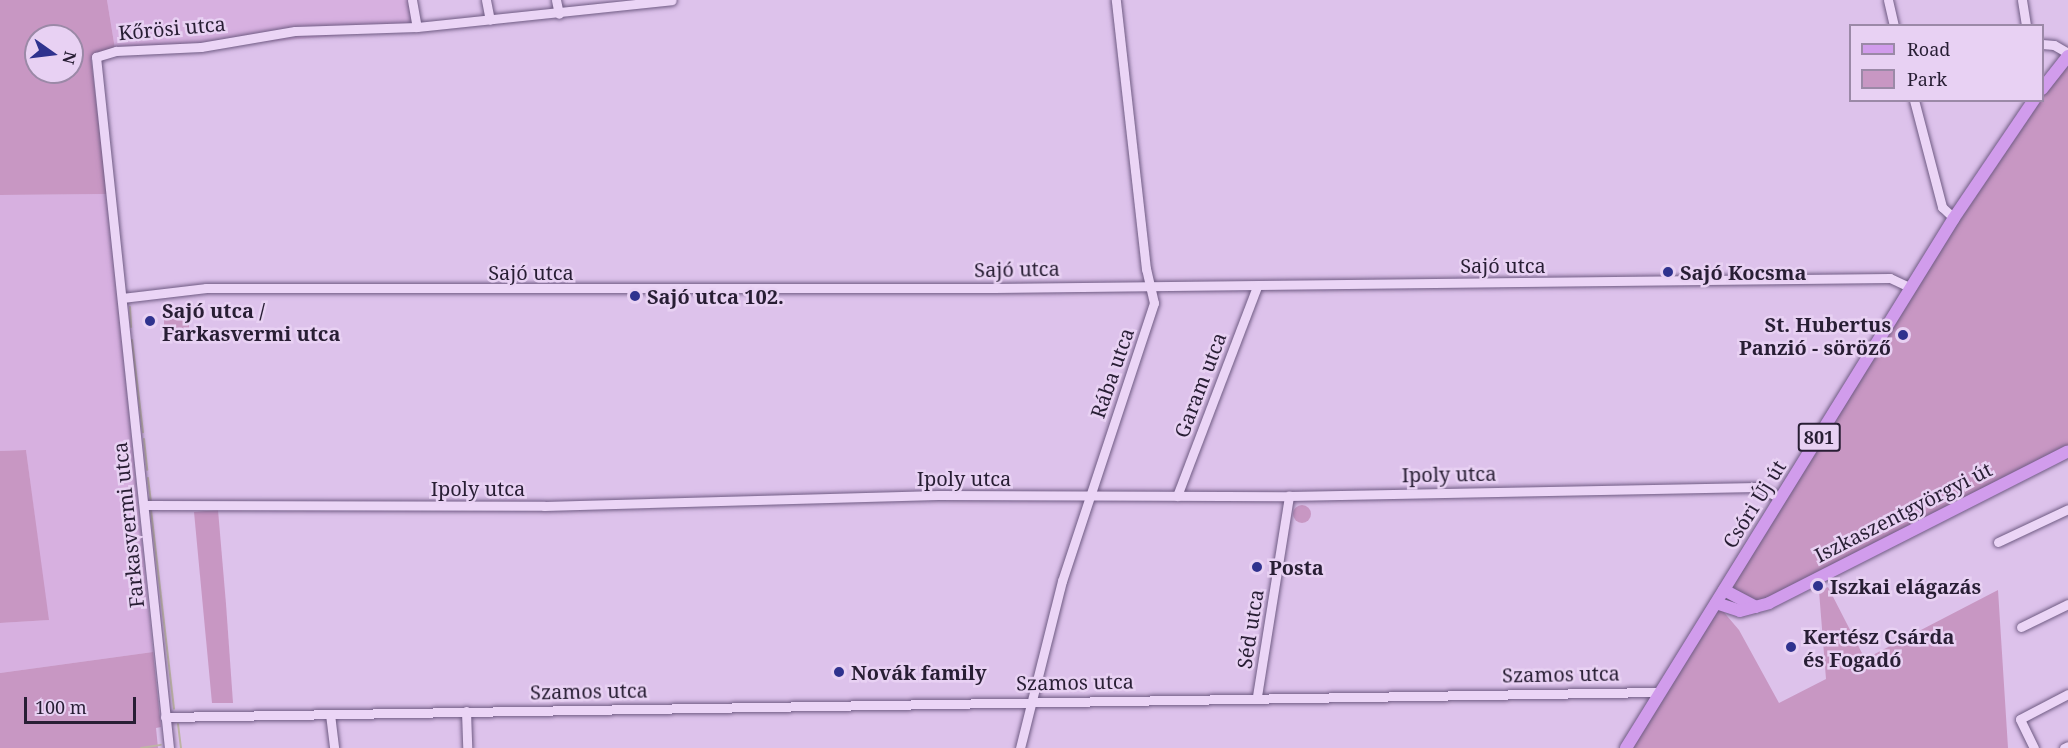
<!DOCTYPE html>
<meta charset="utf-8">
<style>
body{margin:0}
#map{position:relative;width:2068px;height:748px;overflow:hidden;background:#ddc2eb;font-family:"Noto Serif",serif}
div>[style]{position:absolute}
[style*='--x']{left:calc(var(--x)*1px);top:calc(var(--y)*1px);width:calc(var(--w)*1px);rotate:calc(var(--a)*1deg)}
.farmland>*{inset:0;background:#d7b0e0}
.green>*{inset:0;background:#c897c3;transform-origin:0 0}
.round{border-radius:50%}
.stream>*{height:2px;margin:-1px;padding:0 1px;transform-origin:1px;border-radius:1px;background:#beb5a4}
.roads{filter:drop-shadow(0 0 2px #6f5b83) drop-shadow(0 0 2px #6f5b83)}
.minor>*{height:9px;margin:-4.5px;padding:0 4.5px;transform-origin:4.5px;border-radius:4.5px;background:#ebd5f6}
.major>*{height:12px;margin:-6px;padding:0 6px;transform-origin:6px;border-radius:6px;background:#d19cec}
.dots>*{width:16px;height:16px;translate:-50% -50%;box-sizing:border-box;border:3px solid #e8d1f3;border-radius:50%}
span{translate:-50% -50%;white-space:nowrap;text-align:center;line-height:1.15;-webkit-text-stroke:5px #e8d1f3;paint-order:stroke}
.shield-label span{padding:2px 4px;background:#e8d1f3;border:2px solid;border-radius:4px;-webkit-text-stroke-width:0}
.shield-label{font-size:18px;color:#281e34;font-weight:700}
.street-label{font-size:20px;color:#281e34}
.poi-label{font-size:20px;color:#281e34;font-weight:700}
.left{translate:0 -50%;text-align:left}
.right{translate:-100% -50%;text-align:right}
.legend{position:absolute;left:1849px;top:24px;width:195px;height:78px;box-sizing:border-box;background:#e8d1f3;border:2px solid #9b89a7;margin:0;padding:8px 10px;list-style:none;font-size:18px;color:#281e34}
.legend li{display:flex;align-items:center;gap:12px;height:30px}
.legend b{width:30px;border:2px solid #9b89a7}
.north{position:absolute;left:24px;top:24px;width:60px;height:60px;box-sizing:border-box;background:#e8d1f3;border:2px solid #9b89a7;border-radius:50%;rotate:104deg;font-size:16px;font-weight:700;line-height:24px;text-align:center;color:#281e34}
.north::after{content:'';display:block;margin:auto;width:21px;height:27px;background:#2f328e;clip-path:polygon(50% 0,100% 100%,50% 72%,0 100%)}
.scale{position:absolute;left:24px;top:697px;width:112px;height:27px;box-sizing:border-box;border:3px solid #281e34;border-top:0;padding-left:8px;font-size:18px;line-height:21px;white-space:nowrap;color:#281e34;-webkit-text-stroke:4px #e8d1f3;paint-order:stroke}
</style>
<div id="map">
<div class="farmland">
<i style="clip-path:polygon(107px 0,410px 0,414px 29px,116px 55px)"></i>
<i style="clip-path:polygon(107px 194px,153px 652px,0 673px,0 623px,48px 620px,26px 450px,0 451px,0 195px)"></i>
</div>
<div class="green">
<i style="clip-path:polygon(evenodd,0 0,107px 0,116px 55px,91px 58px,107px 194px,0 195px,0 0,36px 36px,72px 36px,72px 72px,36px 72px,36px 36px)"></i>
<i style="clip-path:polygon(2068px 56px,2068px 451px,1761px 606px,1724px 590px,2034px 101px,2042px 100px,2043px 89px)"></i>
<i style="left:189px;top:319px;width:16px;height:25px;rotate:90deg"></i>
<i style="clip-path:polygon(26px 450px,49px 620px,0 623px,0 451px)"></i>
<i class="round" style="left:1293px;top:505px;width:18px;height:18px"></i>
<i style="clip-path:polygon(218px 510px,226px 604px,233px 703px,212px 703px,194px 512px)"></i>
<i style="clip-path:polygon(1828px 587px,1865px 659px,1998px 590px,2008px 748px,1626px 748px,1716px 603px,1739px 630px,1779px 703px,1826px 679px,1819px 591px)"></i>
<i style="clip-path:polygon(153px 652px,161px 727px,156px 728px,158px 748px,0 748px,0 673px)"></i>
</div>
<div class="stream">
<i style="--x:130;--y:307;--w:20;--a:87"></i>
<i style="--x:132;--y:340;--w:93;--a:83.2"></i>
<i style="--x:144;--y:439;--w:31;--a:84"></i>
<i style="--x:148;--y:478;--w:24;--a:83"></i>
<i style="--x:151;--y:510;--w:200;--a:83.4"></i>
<i style="--x:178;--y:724;--w:24;--a:83"></i>
<i style="--x:141;--y:748;--w:20;--a:-9"></i>
</div>
<div class="roads">
<div class="minor">
<i style="--x:412;--y:0;--w:27;--a:80"></i>
<i style="--x:486;--y:0;--w:20;--a:79"></i>
<i style="--x:556;--y:0;--w:14;--a:78"></i>
<i style="--x:1888;--y:0;--w:27;--a:77"></i>
<i style="--x:2022;--y:0;--w:26;--a:81"></i>
<i style="--x:2042;--y:44;--w:12;--a:5"></i>
<i style="--x:2054;--y:45;--w:16;--a:30"></i>
<i style="--x:1914;--y:100;--w:111;--a:75.3"></i>
<i style="--x:1942;--y:207;--w:16;--a:43"></i>
<i style="--x:122;--y:298;--w:85;--a:-6.8"></i>
<i style="--x:206;--y:288;--w:788;--a:0"></i>
<i style="--x:994;--y:288;--w:896;--a:-0.64"></i>
<i style="--x:1890;--y:278;--w:23;--a:25"></i>
<i style="--x:1177;--y:496;--w:225;--a:-69.1"></i>
<i style="--x:144;--y:505;--w:400;--a:0.1"></i>
<i style="--x:544;--y:506;--w:394;--a:-1.6"></i>
<i style="--x:938;--y:495;--w:351;--a:0.2"></i>
<i style="--x:1289;--y:496;--w:468;--a:-1.1"></i>
<i style="--x:1757;--y:487;--w:26;--a:25"></i>
<i style="--x:1998;--y:542;--w:77;--a:-25.2"></i>
<i style="--x:2021;--y:627;--w:52;--a:-26.1"></i>
<i style="--x:1257;--y:696;--w:203;--a:-80.9"></i>
<i style="--x:466;--y:711;--w:37;--a:88"></i>
<i style="--x:330;--y:714;--w:34;--a:83"></i>
<i style="--x:165;--y:717;--w:1496;--a:-0.96"></i>
<i style="--x:169;--y:748;--w:695;--a:-96.03"></i>
<i style="--x:96;--y:57;--w:21;--a:-17"></i>
<i style="--x:116;--y:51;--w:85;--a:-2.7"></i>
<i style="--x:201;--y:47;--w:95;--a:-9.7"></i>
<i style="--x:295;--y:31;--w:122;--a:-1.9"></i>
<i style="--x:417;--y:27;--w:256;--a:-6"></i>
<i style="--x:1020;--y:748;--w:172;--a:-75.9"></i>
<i style="--x:1062;--y:581;--w:293;--a:-71.7"></i>
<i style="--x:1154;--y:303;--w:35;--a:-103"></i>
<i style="--x:1146;--y:269;--w:271;--a:-96.4"></i>
<i style="--x:2034;--y:748;--w:32;--a:-116"></i>
<i style="--x:2020;--y:719;--w:54;--a:-27.5"></i>
<i style="--x:2064;--y:748;--w:4;--a:-27"></i>
</div>
<div class="major">
<i style="--x:2042;--y:89;--w:42;--a:-51.8"></i>
<i style="--x:1724;--y:590;--w:36;--a:28"></i>
<i style="--x:1716;--y:603;--w:25;--a:18"></i>
<i style="--x:1740;--y:611;--w:30;--a:-15"></i>
<i style="--x:1769;--y:603;--w:335;--a:-26.9"></i>
<i style="--x:1626;--y:748;--w:623;--a:-58.25"></i>
<i style="--x:1954;--y:218;--w:143;--a:-55.9"></i>
</div>
</div>
<div class="dots">
<i style="left:1668px;top:272px;background:#2f328e"></i>
<i style="left:635px;top:296px;background:#2f328e"></i>
<i style="left:150px;top:321px;background:#2f328e"></i>
<i style="left:1903px;top:335px;background:#2f328e"></i>
<i style="left:1257px;top:567px;background:#2f328e"></i>
<i style="left:1818px;top:586px;background:#2f328e"></i>
<i style="left:1791px;top:647px;background:#2f328e"></i>
<i style="left:839px;top:672px;background:#2f328e"></i>
</div>
<div class="shield-label">
<span style="left:1819px;top:437px">801</span>
</div>
<div class="street-label">
<span style="left:172px;top:28px;rotate:-5deg">Kőrösi utca</span>
<span style="left:1503px;top:265px">Sajó utca</span>
<span style="left:1017px;top:269px;rotate:-1deg">Sajó utca</span>
<span style="left:531px;top:272px">Sajó utca</span>
<span style="left:1112px;top:373px;rotate:-71deg">Rába utca</span>
<span style="left:1200px;top:385px;rotate:-69deg">Garam utca</span>
<span style="left:1449px;top:474px;rotate:-1deg">Ipoly utca</span>
<span style="left:964px;top:478px">Ipoly utca</span>
<span style="left:478px;top:488px">Ipoly utca</span>
<span style="left:1754px;top:504px;rotate:-58deg">Csóri Új út</span>
<span style="left:1903px;top:512px;rotate:-27deg">Iszkaszentgyörgyi út</span>
<span style="left:128px;top:525px;rotate:-96deg">Farkasvermi utca</span>
<span style="left:1250px;top:629px;rotate:-81deg">Séd utca</span>
<span style="left:1561px;top:674px;rotate:-1deg">Szamos utca</span>
<span style="left:1075px;top:682px;rotate:-1deg">Szamos utca</span>
<span style="left:589px;top:691px;rotate:-1deg">Szamos utca</span>
</div>
<div class="poi-label">
<span class="left" style="left:1680px;top:272px">Sajó Kocsma</span>
<span class="left" style="left:647px;top:296px">Sajó utca 102.</span>
<span class="left" style="left:162px;top:322px">Sajó utca /<br>Farkasvermi utca</span>
<span class="right" style="left:1891px;top:336px">St. Hubertus<br>Panzió - söröző</span>
<span class="left" style="left:1269px;top:567px">Posta</span>
<span class="left" style="left:1830px;top:586px">Iszkai elágazás</span>
<span class="left" style="left:1803px;top:648px">Kertész Csárda<br>és Fogadó</span>
<span class="left" style="left:851px;top:672px">Novák family</span>
</div>
<ul class="legend">
<li><b style="height:8px;background:#d19cec"></b>Road</li>
<li><b style="height:16px;background:#c897c3"></b>Park</li>
</ul>
<div class="north">N</div>
<div class="scale">100 m</div>
</div>
